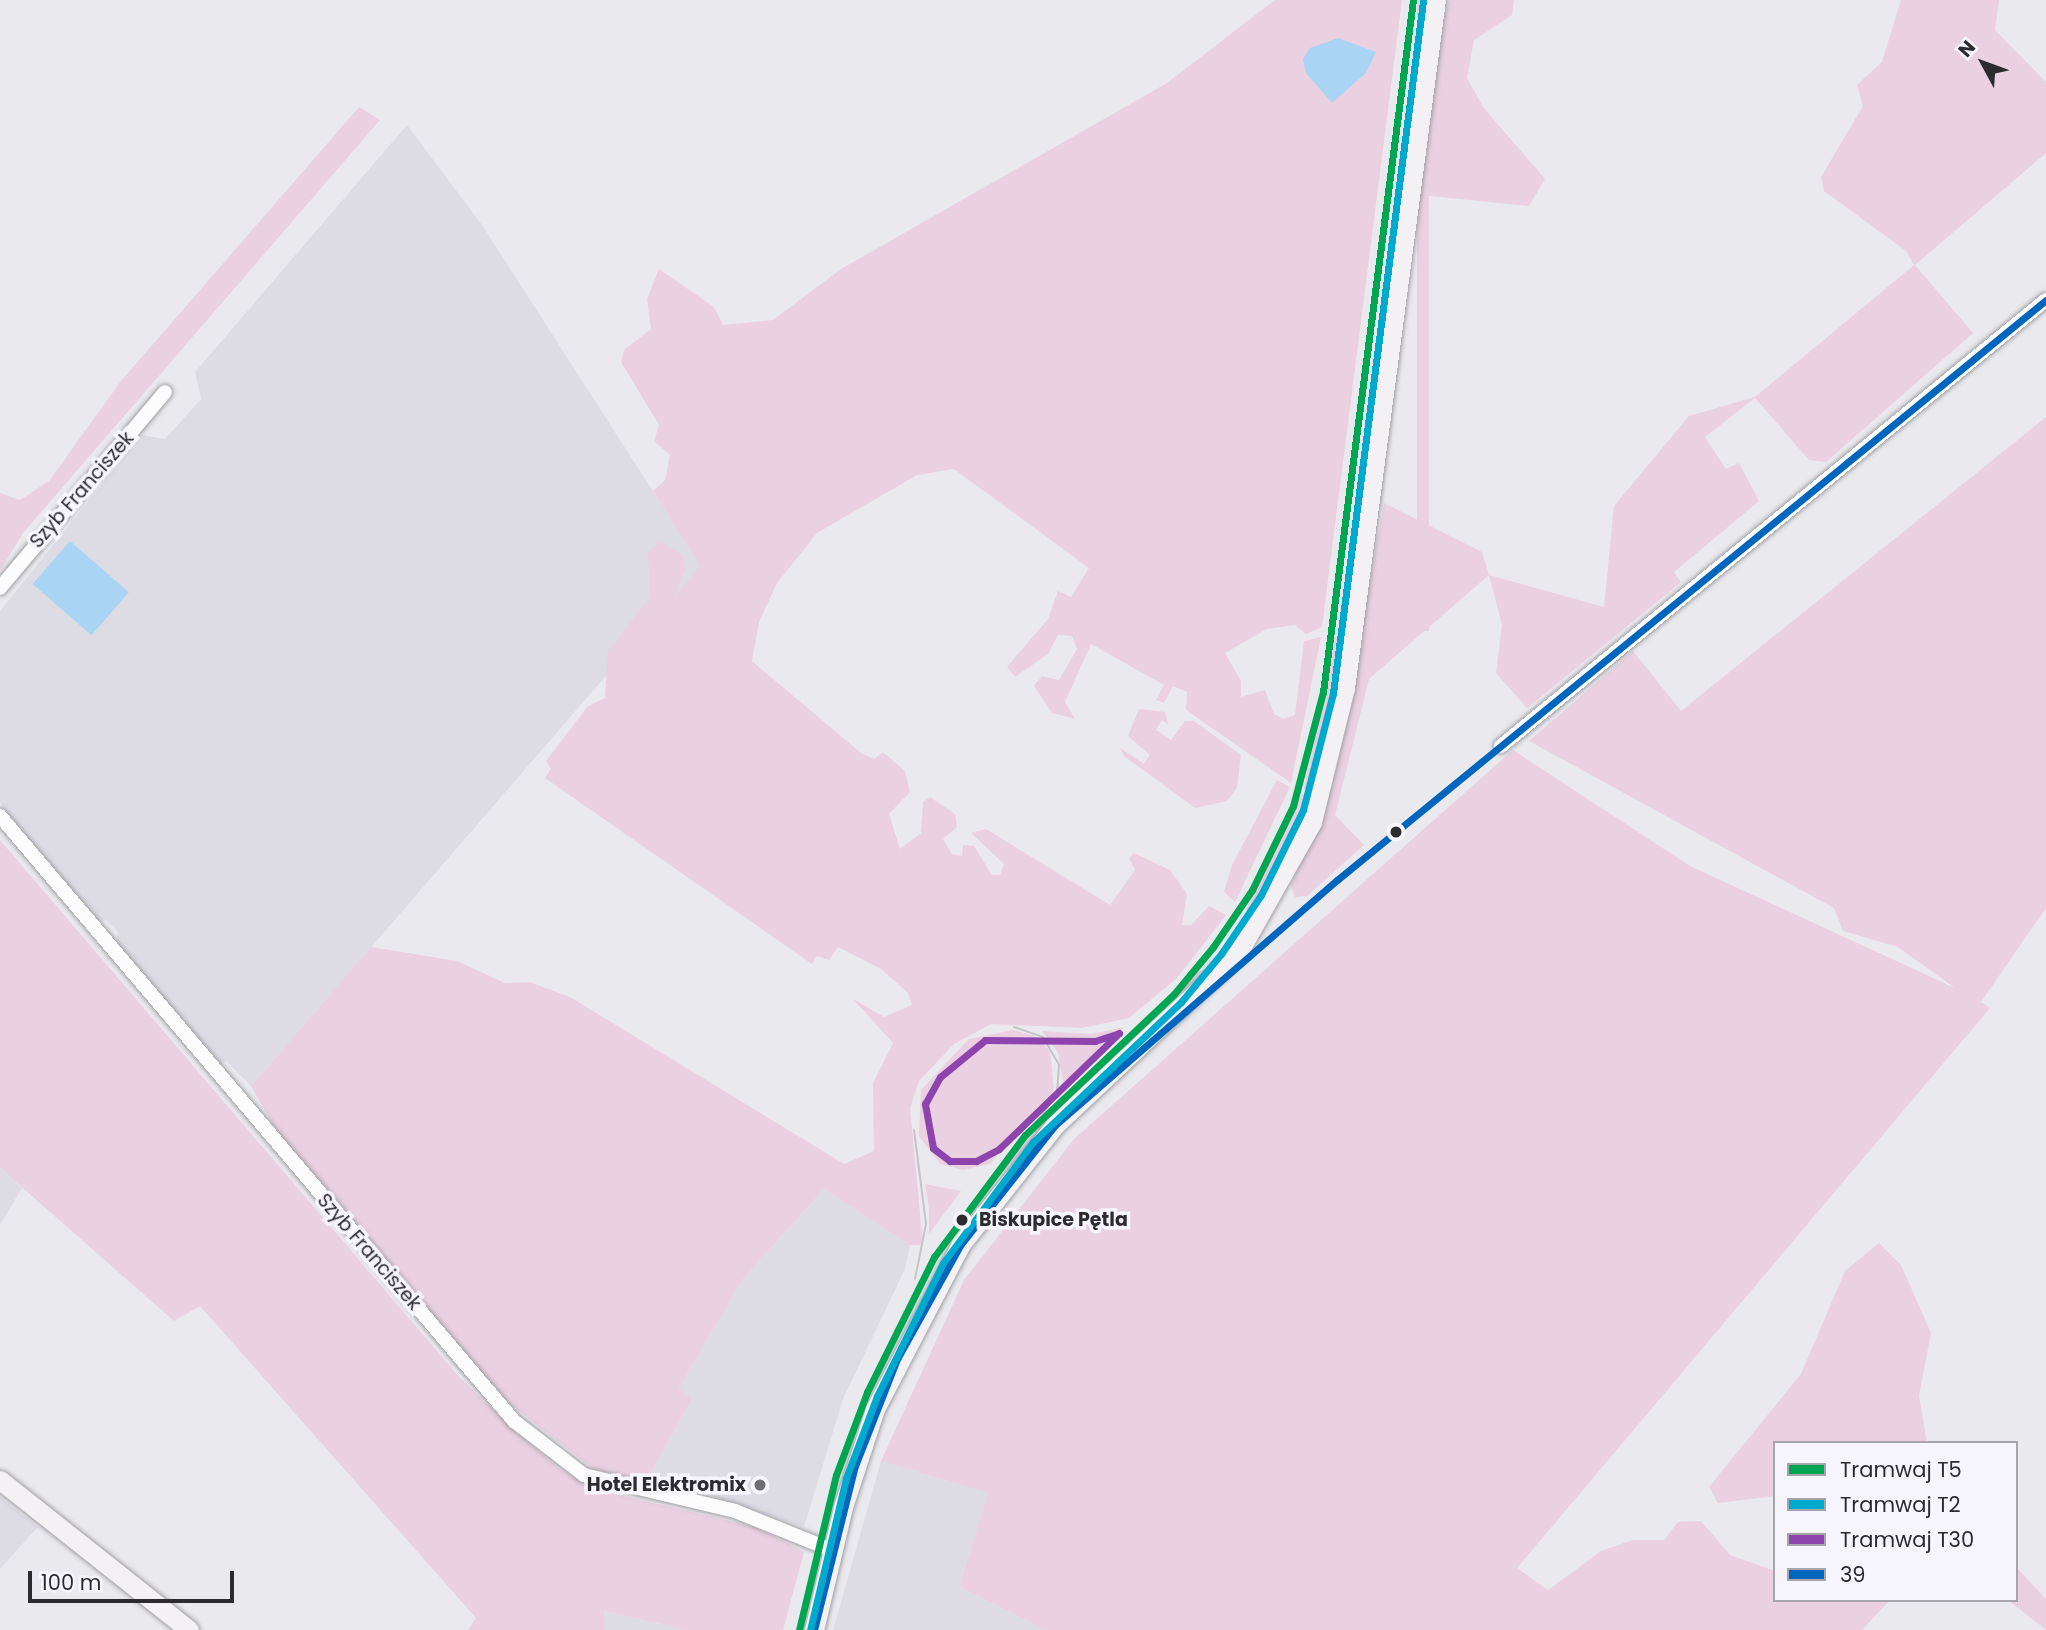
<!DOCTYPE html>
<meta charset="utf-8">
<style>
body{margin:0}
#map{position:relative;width:2046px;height:1630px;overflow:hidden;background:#eaeaee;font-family:Poppins,sans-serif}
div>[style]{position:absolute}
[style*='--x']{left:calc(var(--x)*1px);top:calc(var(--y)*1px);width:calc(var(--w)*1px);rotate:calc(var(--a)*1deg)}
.built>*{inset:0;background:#dddce5}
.green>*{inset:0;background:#ead0e0;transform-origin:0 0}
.water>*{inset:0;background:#aad4f4;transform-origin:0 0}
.roads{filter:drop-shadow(0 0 2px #a1a0a4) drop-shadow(0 0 2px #a1a0a4)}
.street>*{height:14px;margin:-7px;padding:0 7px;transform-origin:7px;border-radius:7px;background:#fcfcfc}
.secondary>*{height:19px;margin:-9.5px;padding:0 9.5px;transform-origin:9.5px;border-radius:9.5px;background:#f3f1f4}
.tram>*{height:2px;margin:-1px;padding:0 1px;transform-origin:1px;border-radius:1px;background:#c5c5c6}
.bus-1>*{height:7px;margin:-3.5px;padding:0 3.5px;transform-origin:3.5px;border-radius:3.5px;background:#0065bd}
.tram-1>*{height:7px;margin:-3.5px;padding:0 3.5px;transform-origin:3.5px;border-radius:3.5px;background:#00a651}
.tram-2>*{height:7px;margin:-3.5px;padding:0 3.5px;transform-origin:3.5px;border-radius:3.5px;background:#00a9ce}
.tram-3>*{height:7px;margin:-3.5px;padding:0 3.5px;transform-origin:3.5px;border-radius:3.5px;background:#8e44ad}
.dots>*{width:19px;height:19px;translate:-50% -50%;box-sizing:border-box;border:4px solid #f6f5fd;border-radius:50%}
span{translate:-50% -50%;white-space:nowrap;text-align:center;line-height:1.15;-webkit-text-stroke:7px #f6f5fd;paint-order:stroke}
.street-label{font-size:19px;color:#2c2c2f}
.stop-label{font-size:19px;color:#2c2c2f;font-weight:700}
.left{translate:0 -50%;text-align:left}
.poi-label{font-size:19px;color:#2c2c2f;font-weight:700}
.right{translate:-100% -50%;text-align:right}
.legend{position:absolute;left:1773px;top:1441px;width:245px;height:161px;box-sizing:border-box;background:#f6f5fd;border:2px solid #a5a5ab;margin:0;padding:9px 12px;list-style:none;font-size:21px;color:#2c2c2f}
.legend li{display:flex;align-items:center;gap:14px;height:35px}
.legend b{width:35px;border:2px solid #a5a5ab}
.north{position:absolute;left:1948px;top:28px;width:70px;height:70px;-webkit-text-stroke:5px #f6f5fd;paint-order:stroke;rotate:311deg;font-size:19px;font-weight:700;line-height:28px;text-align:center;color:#2c2c2f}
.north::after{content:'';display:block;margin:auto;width:24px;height:32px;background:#2c2c2f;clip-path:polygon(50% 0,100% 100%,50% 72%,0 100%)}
.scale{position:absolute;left:28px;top:1571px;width:206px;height:32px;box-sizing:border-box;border:4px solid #2c2c2f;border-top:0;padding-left:9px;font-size:21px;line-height:24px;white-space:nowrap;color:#2c2c2f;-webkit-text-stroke:5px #f6f5fd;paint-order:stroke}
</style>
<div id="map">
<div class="built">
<i style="clip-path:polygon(407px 125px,482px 225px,701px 566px,251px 1086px,226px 1061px,219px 1066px,115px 944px,118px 932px,106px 920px,94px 921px,5px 812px,0 801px,0 611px,142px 435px,165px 439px,201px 399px,195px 372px)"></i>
<i style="clip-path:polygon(0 1168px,22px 1188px,0 1225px)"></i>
<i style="clip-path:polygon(824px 1189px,910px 1245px,905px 1269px,843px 1399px,804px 1527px,700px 1492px,645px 1483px,692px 1399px,679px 1388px,742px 1280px)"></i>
<i style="clip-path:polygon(881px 1461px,988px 1493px,959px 1587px,1045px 1630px,833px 1630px)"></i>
<i style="clip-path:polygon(0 1497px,38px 1527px,0 1569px)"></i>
<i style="clip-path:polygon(603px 1611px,687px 1630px,603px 1630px)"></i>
</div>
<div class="green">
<i style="clip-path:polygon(1275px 0,1402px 0,1322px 627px,1306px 634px,1295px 625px,1267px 629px,1225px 653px,1241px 681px,1241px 697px,1265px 690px,1274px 714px,1283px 719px,1295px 715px,1304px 641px,1321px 637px,1291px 783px,1186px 710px,1187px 692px,1173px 686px,1164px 703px,1156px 700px,1164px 685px,1091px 644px,1065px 702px,1075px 719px,1052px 713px,1034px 686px,1042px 676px,1059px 680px,1077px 649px,1072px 636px,1058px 635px,1048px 654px,1015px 677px,1007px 667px,1048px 619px,1058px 591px,1071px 597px,1089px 568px,954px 469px,917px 475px,817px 533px,777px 583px,759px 622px,752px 661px,861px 753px,874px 759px,883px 752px,905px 771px,910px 792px,889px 814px,900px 849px,921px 833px,923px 802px,930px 797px,955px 814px,957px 827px,943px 839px,952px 854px,962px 856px,963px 845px,974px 846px,992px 875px,1000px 875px,1004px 864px,971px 833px,986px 829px,1110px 905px,1135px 870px,1129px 858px,1134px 853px,1170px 870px,1187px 894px,1182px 925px,1191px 925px,1209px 906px,1226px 915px,1177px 978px,1129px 1018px,1082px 1028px,991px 1024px,954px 1044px,919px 1081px,910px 1108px,923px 1245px,910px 1245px,824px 1189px,742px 1280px,679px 1388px,692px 1399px,645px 1483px,603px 1476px,497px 1394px,284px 1144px,251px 1086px,371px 947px,457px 961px,505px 983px,530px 982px,570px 997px,844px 1164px,874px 1151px,873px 1083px,893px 1043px,853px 999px,884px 1017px,912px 1005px,908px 993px,881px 969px,838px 947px,829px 960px,817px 956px,812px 964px,545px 778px,551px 769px,546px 761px,588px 706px,605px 698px,608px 651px,650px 597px,648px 552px,660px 542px,683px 555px,685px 570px,674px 597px,700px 566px,653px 491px,665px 480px,670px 455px,654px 441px,659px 425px,621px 362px,624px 350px,651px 329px,647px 299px,659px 269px,714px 307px,723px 325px,773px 320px,841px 269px,1167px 83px)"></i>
<i style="left:1417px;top:0;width:12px;height:631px"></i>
<i style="clip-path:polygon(1449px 0,1514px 0,1512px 15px,1474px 40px,1467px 78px,1483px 107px,1545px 179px,1529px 206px,1420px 195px,1431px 80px)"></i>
<i style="clip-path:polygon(1901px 0,1999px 0,1995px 30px,2046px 82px,2046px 153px,1915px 265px,1973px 333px,1826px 462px,1809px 460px,1755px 398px,1705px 437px,1726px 469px,1739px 463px,1759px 501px,1674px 572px,1681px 582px,1527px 708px,1496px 673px,1502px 625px,1489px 575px,1369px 679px,1335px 815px,1364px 845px,1307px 896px,1295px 897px,1291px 885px,1336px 772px,1384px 503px,1482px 552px,1489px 575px,1604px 607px,1614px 506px,1689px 416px,1755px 397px,1914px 265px,1906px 251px,1824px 191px,1821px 177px,1863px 106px,1857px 85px,1882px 62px)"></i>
<i style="clip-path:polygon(359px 107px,380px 120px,23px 533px,0 571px,0 493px,20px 500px,49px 481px,121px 381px)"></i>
<i style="clip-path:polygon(2046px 417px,2046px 908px,1981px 1002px,1990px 1008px,1517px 1568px,1548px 1590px,1601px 1551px,1633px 1540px,1664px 1540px,1678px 1522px,1701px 1521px,1730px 1555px,1775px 1571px,1775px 1600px,1890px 1600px,1862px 1630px,1045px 1630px,959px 1587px,988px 1493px,881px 1461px,964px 1280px,1074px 1139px,1513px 750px,1690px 866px,1955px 988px,1898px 947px,1843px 931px,1834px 908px,1529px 741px,1633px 651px,1681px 711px)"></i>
<i style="clip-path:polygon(1335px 637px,1343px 638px,1338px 689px,1314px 793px,1304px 789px)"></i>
<i style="clip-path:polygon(1139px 709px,1165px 712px,1168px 724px,1162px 720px,1156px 730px,1171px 740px,1185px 721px,1194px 721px,1241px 755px,1237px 788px,1227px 801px,1195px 808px,1124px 756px,1120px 748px,1144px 764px,1150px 755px,1128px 736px)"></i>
<i style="clip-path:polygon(1277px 780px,1290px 787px,1235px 902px,1224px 892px,1232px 865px)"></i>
<i style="clip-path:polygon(1302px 794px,1313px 798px,1306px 819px,1253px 909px,1246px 910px)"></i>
<i style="clip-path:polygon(0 840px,460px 1378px,516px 1432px,561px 1470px,602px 1491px,756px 1527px,804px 1552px,783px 1630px,687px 1630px,604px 1611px,603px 1630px,468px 1630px,476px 1618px,200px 1306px,174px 1321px,0 1168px)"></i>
<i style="clip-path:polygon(1207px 969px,1088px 1080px,982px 1194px,1050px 1114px,1196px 972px)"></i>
<i style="clip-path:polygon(1124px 1027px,1063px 1083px,1058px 1053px,1042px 1031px,1092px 1034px)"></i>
<i style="clip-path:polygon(1013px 1030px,1035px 1036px,1050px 1051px,1054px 1091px,990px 1164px,963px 1170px,940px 1164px,919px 1136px,921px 1090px,969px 1039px)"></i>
<i style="clip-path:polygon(925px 1184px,961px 1191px,929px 1234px,929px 1209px)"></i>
<i style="clip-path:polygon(1879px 1243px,1901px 1265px,1931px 1333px,1919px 1396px,1927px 1443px,1775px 1443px,1775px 1496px,1718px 1503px,1709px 1487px,1801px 1374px,1845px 1271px)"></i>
<i style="clip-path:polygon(2016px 1567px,2046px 1599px,2046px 1630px,2008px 1600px,2016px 1600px)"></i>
</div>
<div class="water">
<i style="clip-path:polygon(1338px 38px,1376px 52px,1366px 73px,1332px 103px,1306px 73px,1303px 59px,1310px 48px)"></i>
<i style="left:70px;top:541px;width:78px;height:57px;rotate:41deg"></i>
</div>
<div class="roads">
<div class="street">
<i style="--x:0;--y:588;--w:256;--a:-49.9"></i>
<i style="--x:1501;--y:746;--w:704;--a:-39.3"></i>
<i style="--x:0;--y:816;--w:794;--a:49.65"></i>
<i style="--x:514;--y:1421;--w:88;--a:37.6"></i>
<i style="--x:584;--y:1475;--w:155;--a:13.4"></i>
<i style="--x:735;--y:1511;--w:105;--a:21.9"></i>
</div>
<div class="secondary">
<i style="--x:0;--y:1480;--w:241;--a:38.4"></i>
<i style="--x:814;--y:1630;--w:126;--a:-76.7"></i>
<i style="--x:843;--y:1507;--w:103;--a:-71.9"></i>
<i style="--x:875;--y:1409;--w:186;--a:-62.5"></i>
<i style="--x:961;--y:1244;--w:152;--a:-51.7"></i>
<i style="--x:1055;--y:1125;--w:251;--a:-43.2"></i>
<i style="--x:1238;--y:953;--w:150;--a:-60.5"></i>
<i style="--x:1312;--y:822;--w:138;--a:-76.2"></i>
<i style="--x:1345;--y:688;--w:694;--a:-82.47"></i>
</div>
</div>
<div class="tram">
<i style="--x:1014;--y:1027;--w:31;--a:19"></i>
<i style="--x:1043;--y:1037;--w:32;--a:60"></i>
<i style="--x:1059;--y:1065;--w:29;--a:94"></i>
<i style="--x:1057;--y:1094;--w:33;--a:125"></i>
<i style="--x:914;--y:1130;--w:95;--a:82.7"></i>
<i style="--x:926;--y:1224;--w:56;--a:101.3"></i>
</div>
<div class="bus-1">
<i style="--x:814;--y:1630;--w:169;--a:-76"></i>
<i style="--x:855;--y:1466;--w:115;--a:-68.6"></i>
<i style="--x:897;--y:1359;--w:132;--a:-60.9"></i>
<i style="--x:961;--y:1244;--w:152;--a:-51.7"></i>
<i style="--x:1055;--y:1125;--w:374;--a:-41"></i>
<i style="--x:1337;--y:880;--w:916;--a:-39.29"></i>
</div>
<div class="tram-1">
<i style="--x:799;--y:1630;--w:159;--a:-76.6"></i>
<i style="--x:836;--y:1475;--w:89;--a:-69.5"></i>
<i style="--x:867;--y:1392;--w:151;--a:-63.6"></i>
<i style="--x:934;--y:1257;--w:152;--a:-53.3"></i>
<i style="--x:1025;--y:1135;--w:205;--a:-43.4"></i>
<i style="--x:1174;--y:994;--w:61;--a:-50.3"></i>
<i style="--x:1213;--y:947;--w:69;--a:-55.6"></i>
<i style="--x:1252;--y:890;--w:93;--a:-64"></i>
<i style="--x:1293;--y:806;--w:118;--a:-75.3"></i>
<i style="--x:1323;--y:692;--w:698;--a:-82.59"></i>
</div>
<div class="tram-2">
<i style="--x:810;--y:1630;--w:156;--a:-76.7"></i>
<i style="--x:846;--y:1478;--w:88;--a:-69.3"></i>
<i style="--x:877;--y:1396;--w:148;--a:-63.6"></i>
<i style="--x:943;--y:1263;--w:151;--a:-53.4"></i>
<i style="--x:1033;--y:1142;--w:204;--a:-43.4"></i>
<i style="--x:1181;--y:1002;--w:62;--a:-50.2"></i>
<i style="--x:1221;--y:954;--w:71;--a:-55.9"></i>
<i style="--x:1261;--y:895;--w:95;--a:-63.7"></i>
<i style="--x:1303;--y:810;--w:121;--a:-75.6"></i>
<i style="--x:1333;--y:693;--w:698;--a:-82.59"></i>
</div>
<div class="tram-3">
<i style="--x:1119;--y:1033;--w:167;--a:136"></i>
<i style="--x:999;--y:1149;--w:26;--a:152"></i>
<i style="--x:976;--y:1161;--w:26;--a:180"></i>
<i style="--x:950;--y:1161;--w:21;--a:-143"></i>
<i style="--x:933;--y:1148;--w:45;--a:-100.3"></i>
<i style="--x:925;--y:1104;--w:31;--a:-61"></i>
<i style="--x:940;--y:1077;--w:58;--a:-39.4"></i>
<i style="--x:985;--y:1040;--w:110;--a:0.5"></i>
<i style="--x:1095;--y:1041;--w:25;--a:-18"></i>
</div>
<div class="dots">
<i style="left:1396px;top:832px;background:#2c2c2f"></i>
<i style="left:962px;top:1220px;background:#2c2c2f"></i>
<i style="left:760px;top:1485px;background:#6e6e72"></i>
</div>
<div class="street-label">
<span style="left:82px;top:490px;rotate:-49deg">Szyb Franciszek</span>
<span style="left:369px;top:1252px;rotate:49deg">Szyb Franciszek</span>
</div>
<div class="stop-label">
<span class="left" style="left:979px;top:1220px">Biskupice Pętla</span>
</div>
<div class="poi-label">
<span class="right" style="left:746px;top:1485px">Hotel Elektromix</span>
</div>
<ul class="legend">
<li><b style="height:9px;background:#00a651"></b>Tramwaj T5</li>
<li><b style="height:9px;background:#00a9ce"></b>Tramwaj T2</li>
<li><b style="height:9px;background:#8e44ad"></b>Tramwaj T30</li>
<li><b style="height:9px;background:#0065bd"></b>39</li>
</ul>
<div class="north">N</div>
<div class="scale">100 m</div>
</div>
